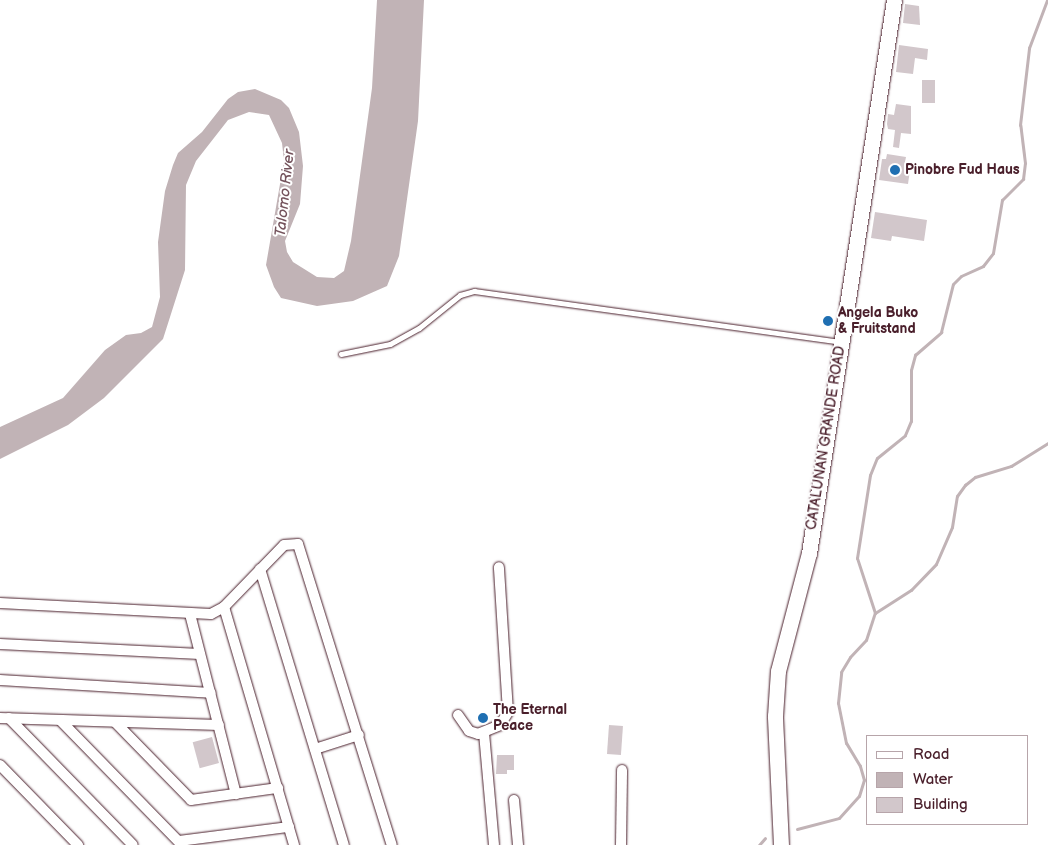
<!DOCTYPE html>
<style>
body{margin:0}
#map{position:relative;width:1048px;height:845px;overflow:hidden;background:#fff;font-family:"Balsamiq Sans",sans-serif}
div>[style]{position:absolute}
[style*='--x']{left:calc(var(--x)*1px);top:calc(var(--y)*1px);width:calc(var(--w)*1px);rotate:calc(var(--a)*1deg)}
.water>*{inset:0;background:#c1b3b6}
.stream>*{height:3px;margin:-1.5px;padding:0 1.5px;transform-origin:1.5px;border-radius:1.5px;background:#c1b3b6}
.building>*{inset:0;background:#d2c7cb;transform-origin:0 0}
.roads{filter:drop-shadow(0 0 1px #4a1f2b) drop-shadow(0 0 1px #4a1f2b)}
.service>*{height:5px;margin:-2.5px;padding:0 2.5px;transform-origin:2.5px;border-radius:2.5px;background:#fff}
.minor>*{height:10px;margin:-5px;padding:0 5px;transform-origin:5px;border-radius:5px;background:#fff}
.primary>*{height:15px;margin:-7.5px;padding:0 7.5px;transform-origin:7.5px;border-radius:7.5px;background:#fff}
.dots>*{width:14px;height:14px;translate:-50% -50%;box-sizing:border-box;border:2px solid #fff;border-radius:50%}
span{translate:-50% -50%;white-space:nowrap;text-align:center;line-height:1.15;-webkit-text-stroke:4px #fff;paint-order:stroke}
.poi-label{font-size:14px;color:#4a1f2b;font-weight:700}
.left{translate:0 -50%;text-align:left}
.street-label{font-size:14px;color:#4a1f2b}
.water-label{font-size:15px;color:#74535c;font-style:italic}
.legend{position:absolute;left:866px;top:735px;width:162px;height:90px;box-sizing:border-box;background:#fff;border:1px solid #b7a5aa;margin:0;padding:6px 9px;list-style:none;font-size:15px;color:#4a1f2b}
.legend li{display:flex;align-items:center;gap:10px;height:25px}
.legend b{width:25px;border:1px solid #b7a5aa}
</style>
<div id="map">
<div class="water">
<i style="clip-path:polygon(377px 0,424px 0,418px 121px,399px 256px,387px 286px,353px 301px,317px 306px,281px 298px,274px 287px,266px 265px,284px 161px,282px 143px,269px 115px,249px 112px,228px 120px,196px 161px,186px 185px,185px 270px,163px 339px,104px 398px,68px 425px,0 459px,0 427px,63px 398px,105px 350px,126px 335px,141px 333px,152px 327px,160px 297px,158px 242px,165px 191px,173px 165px,178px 153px,202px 132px,228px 99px,238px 92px,255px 89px,281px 100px,289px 108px,299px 132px,303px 166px,300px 204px,285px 241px,287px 252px,293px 262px,317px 277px,334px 278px,344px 271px,351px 241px,372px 88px)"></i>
</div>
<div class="stream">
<i style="--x:875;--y:613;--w:43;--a:-32.6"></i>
<i style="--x:911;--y:590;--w:36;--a:-46"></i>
<i style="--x:936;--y:564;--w:40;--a:-66.6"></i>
<i style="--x:952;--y:527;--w:31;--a:-81"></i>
<i style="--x:957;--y:496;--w:14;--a:-54"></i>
<i style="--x:965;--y:485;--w:13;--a:-39"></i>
<i style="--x:975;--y:477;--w:38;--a:-17"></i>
<i style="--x:1011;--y:466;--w:44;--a:-31.9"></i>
<i style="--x:797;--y:829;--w:43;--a:-14.7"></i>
<i style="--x:839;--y:818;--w:30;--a:-48"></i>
<i style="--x:859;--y:796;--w:17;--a:-73"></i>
<i style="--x:864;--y:780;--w:15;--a:-106"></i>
<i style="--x:860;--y:766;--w:27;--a:-121"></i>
<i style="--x:846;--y:743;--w:41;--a:-101.3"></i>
<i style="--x:838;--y:703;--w:31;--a:-84"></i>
<i style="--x:841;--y:672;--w:17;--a:-59"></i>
<i style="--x:850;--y:657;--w:23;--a:-47"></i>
<i style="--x:866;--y:640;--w:28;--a:-72"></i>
<i style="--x:875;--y:613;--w:58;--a:-108.1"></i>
<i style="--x:857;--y:558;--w:84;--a:-81.1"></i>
<i style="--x:870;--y:475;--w:18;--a:-68"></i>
<i style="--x:877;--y:458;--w:36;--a:-39"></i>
<i style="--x:905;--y:435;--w:15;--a:-67"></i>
<i style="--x:911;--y:421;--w:51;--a:-90"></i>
<i style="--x:911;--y:370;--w:16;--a:-75"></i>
<i style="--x:915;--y:355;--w:35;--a:-41"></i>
<i style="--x:941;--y:332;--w:49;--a:-76"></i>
<i style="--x:953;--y:284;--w:11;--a:-45"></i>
<i style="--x:961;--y:276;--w:24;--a:-24"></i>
<i style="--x:983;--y:266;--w:16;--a:-52"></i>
<i style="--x:993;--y:253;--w:54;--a:-80.4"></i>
<i style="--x:1002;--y:200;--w:30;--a:-45"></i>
<i style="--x:1023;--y:179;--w:16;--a:-83"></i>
<i style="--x:1025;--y:163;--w:38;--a:-97"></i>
<i style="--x:1020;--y:125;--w:78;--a:-83.3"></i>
<i style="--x:1029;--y:48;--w:51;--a:-69.4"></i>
<i style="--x:759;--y:845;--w:9;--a:-49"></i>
</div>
<div class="building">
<i style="clip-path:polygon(905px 4px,919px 6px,920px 25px,903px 23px)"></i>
<i style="clip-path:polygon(899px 45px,928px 49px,927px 60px,915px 58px,913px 74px,896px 72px)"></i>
<i style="left:922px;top:80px;width:13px;height:23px"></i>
<i style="clip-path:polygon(896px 104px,911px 106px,911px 134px,901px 133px,899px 148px,893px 147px,895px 130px,888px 129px,887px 124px,888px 114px,894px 115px)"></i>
<i style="clip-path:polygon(887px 154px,906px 157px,905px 162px,911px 163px,908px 184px,879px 180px,882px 159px,886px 159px)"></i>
<i style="clip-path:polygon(875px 212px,927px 220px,924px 241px,892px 236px,891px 241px,871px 238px)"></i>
<i style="left:609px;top:725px;width:14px;height:29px;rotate:4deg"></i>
<i style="left:212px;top:737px;width:27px;height:20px;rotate:75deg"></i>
<i style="clip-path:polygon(497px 755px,514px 755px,514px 770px,507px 770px,507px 774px,496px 774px)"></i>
</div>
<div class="roads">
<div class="service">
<i style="--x:341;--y:354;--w:50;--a:-11.5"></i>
<i style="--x:390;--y:344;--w:33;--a:-29"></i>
<i style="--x:419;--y:328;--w:53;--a:-38.8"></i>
<i style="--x:460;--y:295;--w:15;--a:-16"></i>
<i style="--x:474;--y:291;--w:370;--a:7.9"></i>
</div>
<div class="minor">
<i style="--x:260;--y:569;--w:288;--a:73.1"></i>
<i style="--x:0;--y:603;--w:211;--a:3"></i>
<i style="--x:211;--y:614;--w:15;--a:-28"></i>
<i style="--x:224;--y:607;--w:86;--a:-45.9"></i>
<i style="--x:284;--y:545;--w:14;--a:-4"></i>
<i style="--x:298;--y:544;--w:315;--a:72.7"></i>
<i style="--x:224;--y:607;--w:248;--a:73.6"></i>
<i style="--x:190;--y:614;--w:186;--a:75.7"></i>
<i style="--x:0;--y:644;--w:200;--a:2.9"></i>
<i style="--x:0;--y:680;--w:211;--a:3.5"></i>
<i style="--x:458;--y:715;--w:19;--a:55"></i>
<i style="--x:469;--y:731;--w:9;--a:18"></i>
<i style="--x:478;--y:734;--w:24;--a:-22"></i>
<i style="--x:500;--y:725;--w:15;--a:-58"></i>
<i style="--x:508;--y:712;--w:145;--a:-93.6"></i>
<i style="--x:0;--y:718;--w:219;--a:1.8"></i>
<i style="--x:9;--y:718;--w:177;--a:45.7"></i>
<i style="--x:60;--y:720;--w:175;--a:45.7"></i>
<i style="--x:115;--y:722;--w:109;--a:45.7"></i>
<i style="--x:191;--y:800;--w:88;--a:-7.9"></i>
<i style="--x:484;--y:733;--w:112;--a:84.9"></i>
<i style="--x:315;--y:749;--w:46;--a:-17.7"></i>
<i style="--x:0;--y:765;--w:112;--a:45.7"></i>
<i style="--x:514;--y:800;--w:45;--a:84.9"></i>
<i style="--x:179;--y:841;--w:111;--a:-7.3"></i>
<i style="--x:621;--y:845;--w:75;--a:-89.2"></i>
</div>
<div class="primary">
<i style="--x:781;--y:845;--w:129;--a:-92.7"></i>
<i style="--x:775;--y:716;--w:45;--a:-86.2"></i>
<i style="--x:778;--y:671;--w:122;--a:-75.3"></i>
<i style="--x:809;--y:553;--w:559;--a:-81.26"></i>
</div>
</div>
<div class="dots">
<i style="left:895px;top:170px;background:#1f6fb2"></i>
<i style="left:828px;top:321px;background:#1f6fb2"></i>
<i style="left:483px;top:718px;background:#1f6fb2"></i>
</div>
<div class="poi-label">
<span class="left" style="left:905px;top:170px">Pinobre Fud Haus</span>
<span class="left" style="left:838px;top:321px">Angela Buko<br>&amp; Fruitstand</span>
<span class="left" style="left:493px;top:718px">The Eternal<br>Peace</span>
</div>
<div class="street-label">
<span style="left:826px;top:438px;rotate:-81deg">CATALUNAN GRANDE ROAD</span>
</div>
<div class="water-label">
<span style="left:285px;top:193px;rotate:-84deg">Talomo River</span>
</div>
<ul class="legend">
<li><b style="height:6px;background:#fff"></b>Road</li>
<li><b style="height:14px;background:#c1b3b6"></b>Water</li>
<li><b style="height:14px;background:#d2c7cb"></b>Building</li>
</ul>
</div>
